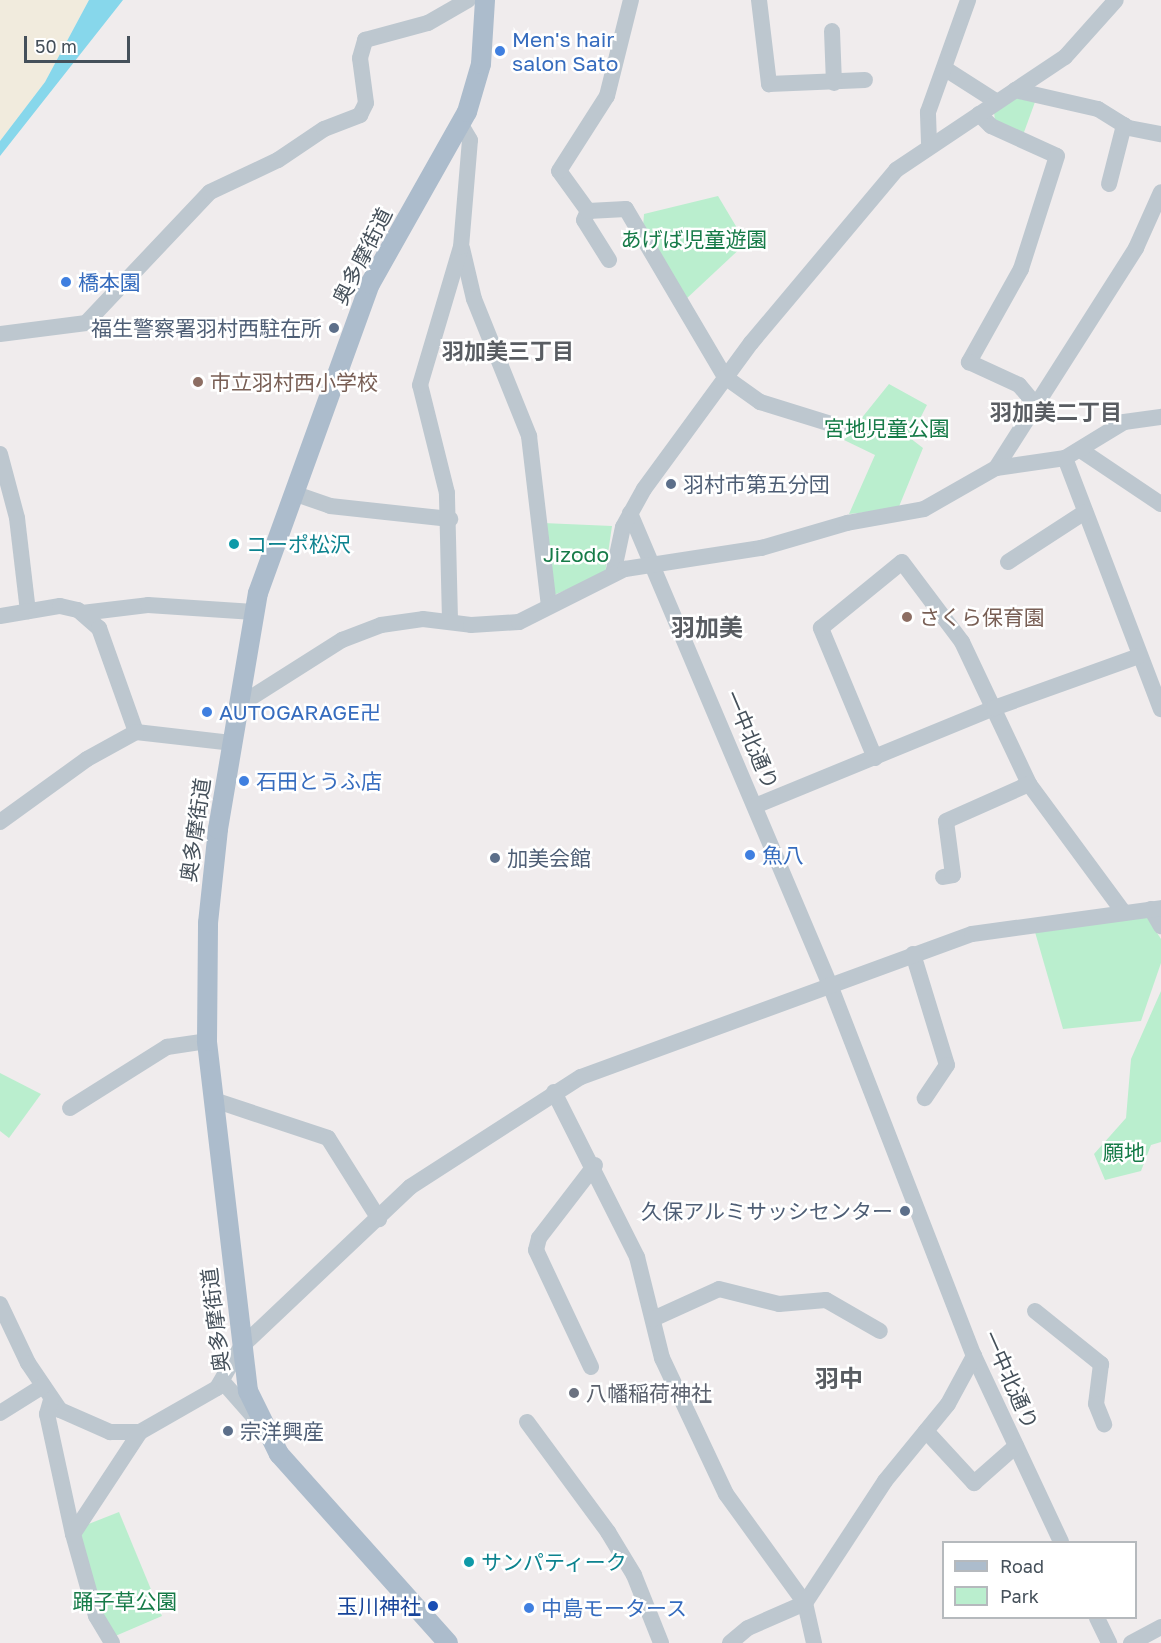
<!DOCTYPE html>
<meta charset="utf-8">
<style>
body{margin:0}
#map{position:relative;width:1161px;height:1643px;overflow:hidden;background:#f0eced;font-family:"Golos Text","Noto Sans JP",sans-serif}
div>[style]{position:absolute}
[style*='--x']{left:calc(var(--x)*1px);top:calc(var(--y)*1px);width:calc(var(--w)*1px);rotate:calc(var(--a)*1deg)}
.green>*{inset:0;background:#baeece}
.sand>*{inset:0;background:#f1ebdd}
.water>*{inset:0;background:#87d7eb}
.minor>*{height:16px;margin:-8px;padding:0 8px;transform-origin:8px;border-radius:8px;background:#bdc7cf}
.major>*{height:20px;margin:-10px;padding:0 10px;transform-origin:10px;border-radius:10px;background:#acbccc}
.dots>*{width:16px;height:16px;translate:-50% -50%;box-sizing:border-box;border:3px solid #fff;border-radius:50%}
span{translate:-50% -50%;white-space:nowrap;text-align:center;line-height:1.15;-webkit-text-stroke:5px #fff;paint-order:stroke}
.shop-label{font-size:21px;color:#366cbe}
.left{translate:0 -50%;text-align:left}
.park-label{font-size:21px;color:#167b48}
.street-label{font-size:21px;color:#45505a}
.service-label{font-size:21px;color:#4e5e75}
.right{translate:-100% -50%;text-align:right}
.education-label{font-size:21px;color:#785e54}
.culture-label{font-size:21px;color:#0d838f}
.worship-label{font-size:21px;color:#5b616d}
.transit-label{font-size:21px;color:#164399}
.neighbourhood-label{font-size:22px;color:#595d62;font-weight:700}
.quarter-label{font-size:24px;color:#595d62;font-weight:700}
.legend{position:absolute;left:942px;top:1541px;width:195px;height:78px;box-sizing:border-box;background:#fff;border:2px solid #b5b9bd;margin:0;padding:8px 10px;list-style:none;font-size:18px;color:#45505a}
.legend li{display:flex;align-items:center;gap:12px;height:30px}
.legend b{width:30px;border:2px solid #b5b9bd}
.scale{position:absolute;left:24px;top:36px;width:106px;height:27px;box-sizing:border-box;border:3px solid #45505a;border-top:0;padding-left:8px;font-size:18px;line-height:21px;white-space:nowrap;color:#45505a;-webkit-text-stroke:4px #fff;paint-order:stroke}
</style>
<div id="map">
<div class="green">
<i style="clip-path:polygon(1016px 98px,1035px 102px,1023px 135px,995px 121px,994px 112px)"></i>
<i style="clip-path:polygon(718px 196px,746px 243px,685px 300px,643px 227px,644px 214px)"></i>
<i style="clip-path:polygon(889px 384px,927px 405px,910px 438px,923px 448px,898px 509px,849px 514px,875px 455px,844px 440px)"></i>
<i style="clip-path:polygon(543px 523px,612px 526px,605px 574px,549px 597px)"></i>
<i style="clip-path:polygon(1147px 917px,1161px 939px,1161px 963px,1141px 1021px,1063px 1029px,1035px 932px)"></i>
<i style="clip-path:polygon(1161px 991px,1161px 1142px,1151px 1145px,1141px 1171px,1105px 1180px,1094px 1154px,1126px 1118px,1131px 1059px)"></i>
<i style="clip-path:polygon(0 1073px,41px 1094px,9px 1138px,0 1131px)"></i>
<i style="clip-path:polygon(119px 1512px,162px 1616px,113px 1637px,99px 1611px,79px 1536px,86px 1525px)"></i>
</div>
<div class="sand">
<i style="clip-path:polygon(0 0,89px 0,45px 82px,0 141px)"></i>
</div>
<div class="water">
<i style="clip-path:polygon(89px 0,123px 0,0 156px,0 141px,45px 82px)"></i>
</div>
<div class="minor">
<i style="--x:759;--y:0;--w:85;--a:83.2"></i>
<i style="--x:769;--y:84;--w:96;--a:-2.4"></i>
<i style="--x:832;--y:31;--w:52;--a:87.8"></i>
<i style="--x:947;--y:70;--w:59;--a:32.6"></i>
<i style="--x:1015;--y:90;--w:85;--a:12.9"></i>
<i style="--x:1098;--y:109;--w:36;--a:32"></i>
<i style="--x:1129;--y:128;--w:33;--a:11"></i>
<i style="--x:979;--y:114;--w:17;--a:45"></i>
<i style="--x:991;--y:126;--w:72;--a:24.4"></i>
<i style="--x:1057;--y:156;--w:119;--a:107.7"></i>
<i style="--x:1021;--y:269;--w:107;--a:119.2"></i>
<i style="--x:969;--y:362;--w:55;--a:24.7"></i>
<i style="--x:1019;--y:385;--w:25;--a:50"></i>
<i style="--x:929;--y:143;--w:31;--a:-92"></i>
<i style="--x:928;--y:112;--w:119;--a:-70.3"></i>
<i style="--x:1109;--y:184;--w:61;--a:-75.7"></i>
<i style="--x:588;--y:211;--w:38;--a:-3"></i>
<i style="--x:626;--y:209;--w:195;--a:59.5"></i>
<i style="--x:725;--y:377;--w:43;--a:35.5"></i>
<i style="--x:760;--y:402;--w:85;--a:17.2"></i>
<i style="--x:462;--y:248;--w:52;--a:76.8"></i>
<i style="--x:474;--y:299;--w:148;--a:68.1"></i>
<i style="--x:529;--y:436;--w:170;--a:83.3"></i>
<i style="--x:609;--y:260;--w:47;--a:-122"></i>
<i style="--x:584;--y:220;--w:10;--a:-66"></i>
<i style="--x:588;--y:211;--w:49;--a:-125.9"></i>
<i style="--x:559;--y:171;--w:89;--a:-57.4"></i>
<i style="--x:607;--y:96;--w:99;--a:-76"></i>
<i style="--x:0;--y:334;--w:87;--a:-7.3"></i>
<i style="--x:86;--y:323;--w:180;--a:-46.6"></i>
<i style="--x:210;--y:192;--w:75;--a:-25.2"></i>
<i style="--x:278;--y:160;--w:55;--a:-34"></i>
<i style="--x:324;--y:129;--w:39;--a:-21"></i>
<i style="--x:360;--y:115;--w:13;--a:-63"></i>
<i style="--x:366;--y:103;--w:45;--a:-97.6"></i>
<i style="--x:360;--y:58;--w:19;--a:-74"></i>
<i style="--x:365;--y:40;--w:65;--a:-15.1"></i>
<i style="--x:428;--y:23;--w:46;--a:-29.9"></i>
<i style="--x:1082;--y:451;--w:95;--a:33.9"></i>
<i style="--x:0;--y:454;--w:66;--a:75.1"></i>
<i style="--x:17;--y:518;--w:94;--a:83.3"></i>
<i style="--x:1065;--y:458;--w:269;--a:69.1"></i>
<i style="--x:996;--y:468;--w:261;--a:-57.5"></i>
<i style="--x:1136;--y:248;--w:61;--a:-65.9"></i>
<i style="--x:293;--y:493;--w:39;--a:19"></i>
<i style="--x:330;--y:506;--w:121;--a:6.2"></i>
<i style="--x:630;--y:513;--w:513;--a:67.04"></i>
<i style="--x:830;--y:985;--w:398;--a:68.8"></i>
<i style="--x:974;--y:1356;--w:205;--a:64.9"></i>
<i style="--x:1008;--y:562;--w:92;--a:-33"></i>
<i style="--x:613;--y:574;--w:48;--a:-78"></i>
<i style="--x:623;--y:527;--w:43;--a:-61.1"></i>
<i style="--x:644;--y:489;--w:181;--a:-53.8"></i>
<i style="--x:751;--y:343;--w:226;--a:-50"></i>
<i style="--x:896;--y:170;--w:203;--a:-33.8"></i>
<i style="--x:1065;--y:57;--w:76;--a:-48.2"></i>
<i style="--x:82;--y:613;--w:66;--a:-6.9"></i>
<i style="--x:148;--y:605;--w:106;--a:3.8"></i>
<i style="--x:0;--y:616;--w:61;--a:-9.5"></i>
<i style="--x:60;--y:606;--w:18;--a:13"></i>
<i style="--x:78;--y:610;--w:28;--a:41"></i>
<i style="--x:99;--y:628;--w:110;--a:70.4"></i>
<i style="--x:136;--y:732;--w:98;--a:6.5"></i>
<i style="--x:450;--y:620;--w:127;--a:-91.4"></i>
<i style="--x:447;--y:493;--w:111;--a:-104"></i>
<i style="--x:420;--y:385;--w:144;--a:-73.5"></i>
<i style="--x:461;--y:247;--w:107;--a:-85.2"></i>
<i style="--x:470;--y:140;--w:17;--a:-121"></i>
<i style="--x:241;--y:704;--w:120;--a:-32.4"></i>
<i style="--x:342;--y:640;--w:42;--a:-21"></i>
<i style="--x:381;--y:625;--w:42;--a:-8.1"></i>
<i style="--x:423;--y:619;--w:48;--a:7.1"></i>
<i style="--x:471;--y:625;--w:48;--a:-3.6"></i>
<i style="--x:519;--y:622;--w:119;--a:-26.6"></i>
<i style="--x:625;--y:569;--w:138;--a:-8.8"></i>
<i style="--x:761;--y:548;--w:90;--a:-16.2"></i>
<i style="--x:847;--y:523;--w:78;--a:-10.3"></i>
<i style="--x:924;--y:509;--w:83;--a:-29.7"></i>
<i style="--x:996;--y:468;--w:70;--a:-8.2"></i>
<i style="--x:1065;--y:458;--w:69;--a:-31.4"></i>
<i style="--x:1124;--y:422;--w:37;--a:-8"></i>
<i style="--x:875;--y:758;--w:141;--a:-112.6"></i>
<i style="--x:821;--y:628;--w:104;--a:-39.2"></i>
<i style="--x:902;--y:562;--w:100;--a:53.1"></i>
<i style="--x:962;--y:642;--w:157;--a:64.7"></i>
<i style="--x:1029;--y:784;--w:160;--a:53.6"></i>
<i style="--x:755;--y:806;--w:258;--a:-22.3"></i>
<i style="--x:994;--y:708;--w:154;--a:-19.7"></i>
<i style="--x:0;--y:822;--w:107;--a:-35.9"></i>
<i style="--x:87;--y:759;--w:56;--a:-28.9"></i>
<i style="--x:943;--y:877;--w:10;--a:-11"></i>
<i style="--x:953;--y:875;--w:54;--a:-97.4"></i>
<i style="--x:946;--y:821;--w:91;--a:-24"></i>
<i style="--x:1151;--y:909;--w:20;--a:60"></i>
<i style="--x:913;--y:954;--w:116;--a:73"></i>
<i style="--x:947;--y:1065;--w:40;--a:124"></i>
<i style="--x:554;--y:1092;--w:185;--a:63.3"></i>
<i style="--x:637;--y:1257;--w:104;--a:76.1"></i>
<i style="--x:662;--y:1358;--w:150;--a:64.8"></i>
<i style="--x:726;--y:1494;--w:135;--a:54.1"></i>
<i style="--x:805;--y:1603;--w:41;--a:77.3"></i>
<i style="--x:214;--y:1100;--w:120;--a:18.4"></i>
<i style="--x:328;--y:1138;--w:96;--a:57.8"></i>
<i style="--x:70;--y:1108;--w:115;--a:-32.2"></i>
<i style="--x:167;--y:1047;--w:40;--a:-8.5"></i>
<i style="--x:0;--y:1304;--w:65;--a:64.6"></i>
<i style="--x:28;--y:1363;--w:57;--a:55.8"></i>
<i style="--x:60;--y:1410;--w:55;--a:23.7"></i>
<i style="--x:110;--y:1432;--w:30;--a:0"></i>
<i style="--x:140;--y:1432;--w:89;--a:-29.7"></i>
<i style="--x:217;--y:1388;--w:48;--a:-59.7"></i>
<i style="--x:241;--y:1347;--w:233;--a:-43.4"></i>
<i style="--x:410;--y:1187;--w:203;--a:-32.8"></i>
<i style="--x:581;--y:1077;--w:416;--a:-20.1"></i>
<i style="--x:972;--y:934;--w:191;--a:-7.8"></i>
<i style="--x:1035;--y:1311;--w:85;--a:38.8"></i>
<i style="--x:1101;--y:1364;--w:40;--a:97.1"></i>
<i style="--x:1096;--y:1404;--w:22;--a:68"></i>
<i style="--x:653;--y:1319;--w:72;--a:-24.4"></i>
<i style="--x:719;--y:1289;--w:62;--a:14"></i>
<i style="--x:779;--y:1304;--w:47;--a:-4.9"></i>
<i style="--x:826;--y:1300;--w:62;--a:29.9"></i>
<i style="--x:591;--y:1367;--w:129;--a:-115.2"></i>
<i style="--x:536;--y:1250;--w:12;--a:-76"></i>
<i style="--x:539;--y:1238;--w:92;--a:-52.5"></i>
<i style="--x:223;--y:1382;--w:55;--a:48.7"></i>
<i style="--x:51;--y:1400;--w:15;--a:106"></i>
<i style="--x:47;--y:1414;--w:123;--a:77.8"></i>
<i style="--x:73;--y:1534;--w:85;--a:74.3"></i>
<i style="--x:96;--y:1616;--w:31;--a:59"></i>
<i style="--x:0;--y:1413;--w:51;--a:-32.1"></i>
<i style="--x:527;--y:1422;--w:137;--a:53.6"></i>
<i style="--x:608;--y:1532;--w:50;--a:58.8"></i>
<i style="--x:634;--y:1575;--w:73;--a:68.3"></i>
<i style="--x:926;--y:1431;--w:71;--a:47.3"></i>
<i style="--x:974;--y:1483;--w:56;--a:-41.4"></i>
<i style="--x:73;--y:1534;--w:122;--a:-56.7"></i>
<i style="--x:1097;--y:1618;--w:28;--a:64"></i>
<i style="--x:730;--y:1643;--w:23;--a:-40"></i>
<i style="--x:748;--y:1628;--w:62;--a:-23.7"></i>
<i style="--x:805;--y:1603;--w:146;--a:-56.7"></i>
<i style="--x:885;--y:1481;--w:99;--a:-50.7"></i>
<i style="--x:948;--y:1404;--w:55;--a:-61.6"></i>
<i style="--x:1131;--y:1643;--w:34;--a:-28"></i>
</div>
<div class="major">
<i style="--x:448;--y:1643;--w:254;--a:-131.8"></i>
<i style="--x:279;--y:1454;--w:70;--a:-116.2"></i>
<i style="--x:248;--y:1391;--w:352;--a:-96.7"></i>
<i style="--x:207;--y:1041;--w:118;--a:-89.5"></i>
<i style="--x:208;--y:923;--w:95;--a:-83.9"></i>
<i style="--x:218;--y:829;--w:239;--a:-80.4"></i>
<i style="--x:258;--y:593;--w:329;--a:-70.1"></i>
<i style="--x:370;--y:284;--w:197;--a:-60.6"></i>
<i style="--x:467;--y:112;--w:50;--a:-73.7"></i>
<i style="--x:481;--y:64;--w:64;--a:-86.4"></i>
</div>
<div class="dots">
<i style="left:500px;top:51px;background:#3f7fe0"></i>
<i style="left:66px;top:282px;background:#3f7fe0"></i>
<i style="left:334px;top:328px;background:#5c6f8a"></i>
<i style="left:198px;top:382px;background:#8d6e63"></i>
<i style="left:671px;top:484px;background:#5c6f8a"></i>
<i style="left:234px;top:544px;background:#0f9aa8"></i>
<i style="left:907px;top:617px;background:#8d6e63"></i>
<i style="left:207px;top:712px;background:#3f7fe0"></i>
<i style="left:244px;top:781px;background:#3f7fe0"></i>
<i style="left:750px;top:855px;background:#3f7fe0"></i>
<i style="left:495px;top:858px;background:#5c6f8a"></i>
<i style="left:905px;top:1211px;background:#5c6f8a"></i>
<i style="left:574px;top:1393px;background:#6b7280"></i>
<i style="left:228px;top:1431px;background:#5c6f8a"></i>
<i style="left:469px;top:1562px;background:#0f9aa8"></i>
<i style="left:433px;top:1606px;background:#1a4fb4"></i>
<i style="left:529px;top:1608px;background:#3f7fe0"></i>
</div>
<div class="shop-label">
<span class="left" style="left:512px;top:51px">Men's hair<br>salon Sato</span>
<span class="left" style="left:78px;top:282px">橋本園</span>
<span class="left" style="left:219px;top:712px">AUTOGARAGE卍</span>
<span class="left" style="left:256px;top:781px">石田とうふ店</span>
<span class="left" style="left:762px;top:855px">魚八</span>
<span class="left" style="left:541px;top:1608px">中島モータース</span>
</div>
<div class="park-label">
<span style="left:694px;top:239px">あげば児童遊園</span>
<span style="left:887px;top:428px">宮地児童公園</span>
<span style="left:576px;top:554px">Jizodo</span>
<span style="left:1124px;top:1152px">願地</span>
<span style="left:125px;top:1601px">踊子草公園</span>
</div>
<div class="street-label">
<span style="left:362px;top:256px;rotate:-63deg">奥多摩街道</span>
<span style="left:752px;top:740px;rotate:67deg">一中北通り</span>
<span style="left:195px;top:830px;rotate:-82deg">奥多摩街道</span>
<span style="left:215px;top:1320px;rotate:-97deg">奥多摩街道</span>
<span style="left:1011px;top:1380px;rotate:66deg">一中北通り</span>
</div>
<div class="service-label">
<span class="right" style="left:322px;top:328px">福生警察署羽村西駐在所</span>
<span class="left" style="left:683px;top:484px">羽村市第五分団</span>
<span class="left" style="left:507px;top:858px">加美会館</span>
<span class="right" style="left:893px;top:1211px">久保アルミサッシセンター</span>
<span class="left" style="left:240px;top:1431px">宗洋興産</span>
</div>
<div class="education-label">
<span class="left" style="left:210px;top:382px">市立羽村西小学校</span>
<span class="left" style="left:919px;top:617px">さくら保育園</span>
</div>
<div class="culture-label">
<span class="left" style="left:246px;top:544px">コーポ松沢</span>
<span class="left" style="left:481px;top:1562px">サンパティーク</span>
</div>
<div class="worship-label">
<span class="left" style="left:586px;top:1393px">八幡稲荷神社</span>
</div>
<div class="transit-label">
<span class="right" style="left:421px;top:1606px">玉川神社</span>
</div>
<div class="neighbourhood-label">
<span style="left:508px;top:351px">羽加美三丁目</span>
<span style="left:1056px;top:412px">羽加美二丁目</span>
</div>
<div class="quarter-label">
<span style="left:707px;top:627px">羽加美</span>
<span style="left:839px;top:1378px">羽中</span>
</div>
<ul class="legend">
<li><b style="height:8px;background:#acbccc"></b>Road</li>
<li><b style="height:16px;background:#baeece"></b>Park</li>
</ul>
<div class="scale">50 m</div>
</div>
